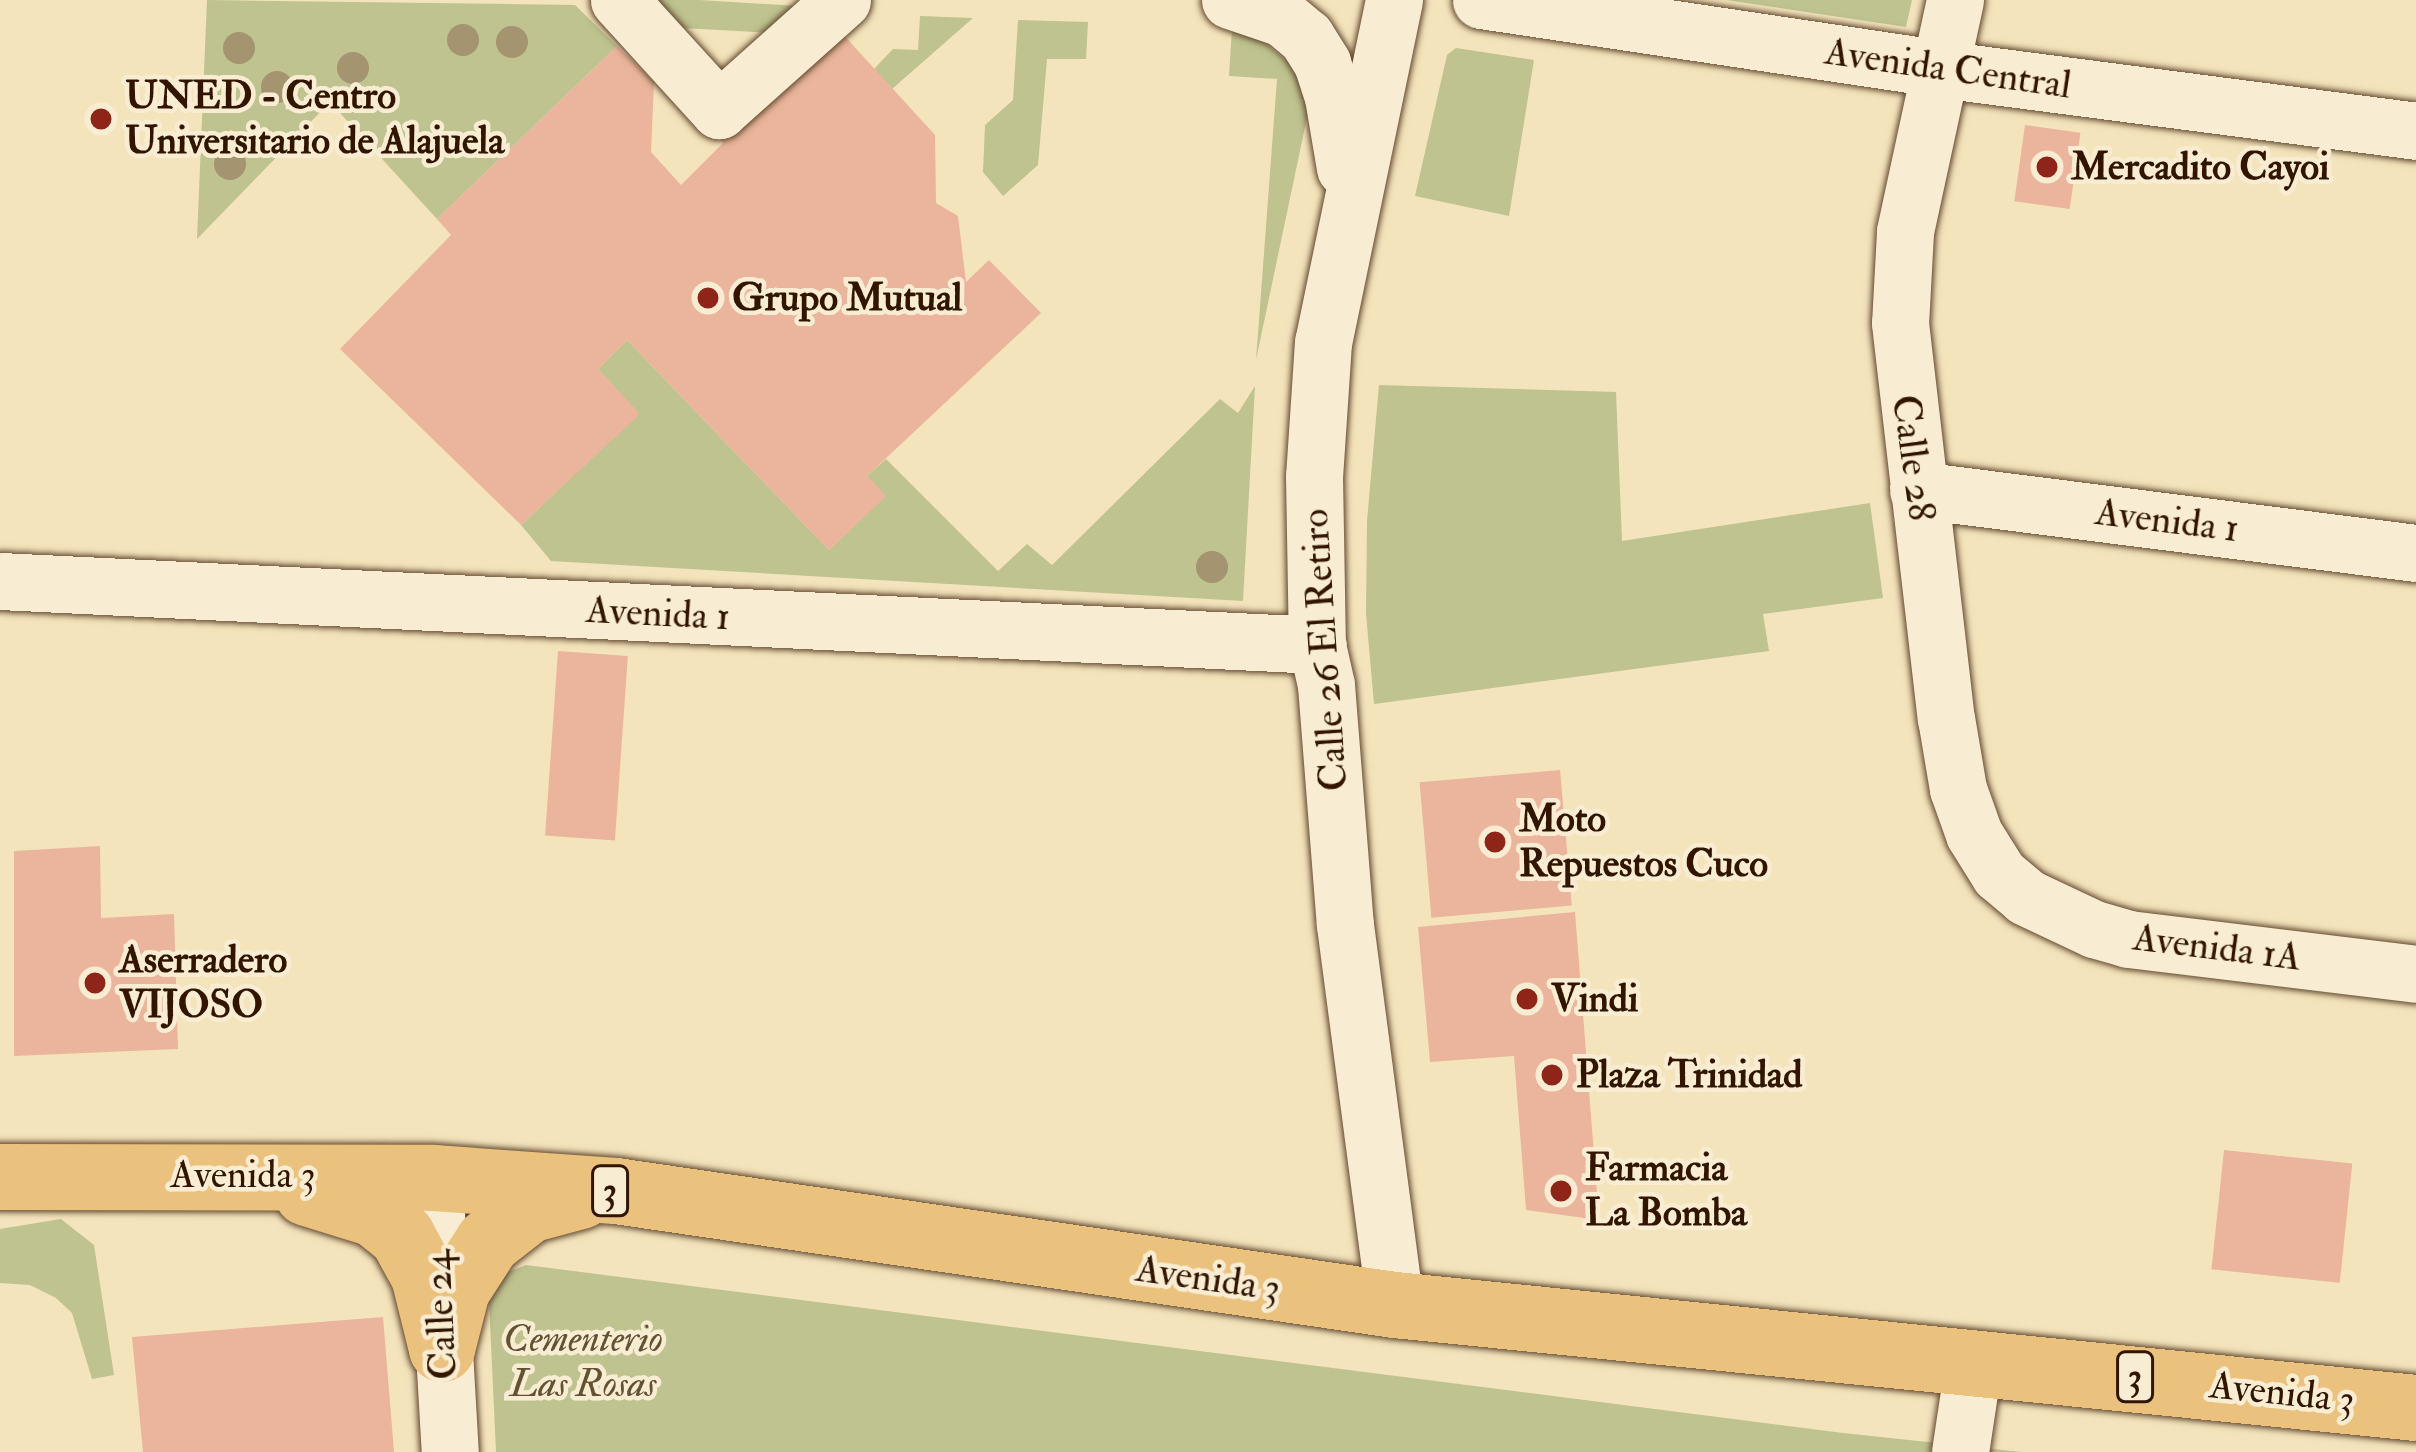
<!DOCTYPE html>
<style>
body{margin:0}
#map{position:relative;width:2416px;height:1452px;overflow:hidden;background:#f4e4bc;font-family:"IM FELL Double Pica",serif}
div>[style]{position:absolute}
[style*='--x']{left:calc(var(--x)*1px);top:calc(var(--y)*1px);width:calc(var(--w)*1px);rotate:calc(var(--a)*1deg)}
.green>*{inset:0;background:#bec38f}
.building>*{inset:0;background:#eab59c;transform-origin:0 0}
.roads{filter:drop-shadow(0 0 3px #62492f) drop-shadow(0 0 3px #62492f)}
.minor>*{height:57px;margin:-28.5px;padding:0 28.5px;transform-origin:28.5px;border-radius:28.5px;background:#f8edd3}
.major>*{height:66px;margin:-33px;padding:0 33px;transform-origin:33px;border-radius:33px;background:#eac27e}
.trees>*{width:32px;height:32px;margin:-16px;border-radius:50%;background:#a49470}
.dots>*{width:33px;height:33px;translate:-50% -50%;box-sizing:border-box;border:6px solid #f8edd3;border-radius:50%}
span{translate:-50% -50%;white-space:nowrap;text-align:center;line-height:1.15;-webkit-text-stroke:9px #f8edd3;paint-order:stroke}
.shield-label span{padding:3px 9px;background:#f8edd3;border:3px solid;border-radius:9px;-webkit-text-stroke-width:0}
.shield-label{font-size:36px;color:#311500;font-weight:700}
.street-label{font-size:39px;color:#311500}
.poi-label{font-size:39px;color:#311500;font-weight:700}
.left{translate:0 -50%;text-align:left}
.park-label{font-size:39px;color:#625232;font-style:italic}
</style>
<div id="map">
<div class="green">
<i style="clip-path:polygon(207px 0,575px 5px,617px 46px,437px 219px,330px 102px,197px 239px)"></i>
<i style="clip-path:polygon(658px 0,699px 0,816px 7px,771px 33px,682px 28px)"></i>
<i style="clip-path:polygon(1726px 0,1912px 0,1906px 27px)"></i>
<i style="clip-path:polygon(920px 16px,973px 18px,892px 89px,874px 69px,893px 49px,918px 50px)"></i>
<i style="clip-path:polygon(1018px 20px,1088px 22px,1086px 59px,1047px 59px,1038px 165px,1003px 196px,983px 172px,985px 125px,1013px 100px)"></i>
<i style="clip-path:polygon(1232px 28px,1265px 43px,1295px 68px,1309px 108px,1256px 360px,1277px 79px,1229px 76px)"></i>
<i style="clip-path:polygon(1456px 48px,1534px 60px,1509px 216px,1415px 196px,1447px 55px)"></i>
<i style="clip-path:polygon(627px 340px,829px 550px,885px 496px,867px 476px,886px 459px,998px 571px,1027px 544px,1052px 565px,1220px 399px,1238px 413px,1255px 386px,1243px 601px,551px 561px,521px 525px,639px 414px,598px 369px)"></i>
<i style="clip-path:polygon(1379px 385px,1616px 392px,1622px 541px,1870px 503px,1883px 598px,1763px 614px,1769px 651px,1374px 704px,1366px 614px,1367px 521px)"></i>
<i style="clip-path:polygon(61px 1219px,94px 1245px,114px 1375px,92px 1379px,72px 1313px,56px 1298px,30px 1285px,0 1283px,0 1229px)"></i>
<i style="clip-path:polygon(526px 1265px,1843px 1433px,2022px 1452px,496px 1452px,489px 1302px,508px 1272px)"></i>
</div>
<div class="building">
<i style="clip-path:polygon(840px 31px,935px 135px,936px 203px,958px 216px,966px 282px,989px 260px,1041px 313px,867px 476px,886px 496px,829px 550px,627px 340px,598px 369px,640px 414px,521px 525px,340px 349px,451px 235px,437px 219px,617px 46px,654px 82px,651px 152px,681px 185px,723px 143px,691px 108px)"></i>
<i style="left:2025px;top:125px;width:56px;height:77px;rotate:8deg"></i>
<i style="left:558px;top:651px;width:70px;height:185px;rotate:4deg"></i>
<i style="left:1560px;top:770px;width:136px;height:141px;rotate:85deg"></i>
<i style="clip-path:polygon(100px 846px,101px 918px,174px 914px,178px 1049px,14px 1056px,14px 851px)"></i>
<i style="clip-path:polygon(1575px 912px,1595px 1167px,1599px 1220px,1526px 1210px,1514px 1056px,1430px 1062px,1418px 927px)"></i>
<i style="left:2224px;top:1150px;width:129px;height:120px;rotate:6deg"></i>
<i style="clip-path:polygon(383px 1317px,394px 1452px,143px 1452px,132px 1337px)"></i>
</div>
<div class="roads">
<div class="minor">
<i style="--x:619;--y:0;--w:149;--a:47.7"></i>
<i style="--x:719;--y:110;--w:165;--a:-41.8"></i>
<i style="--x:1230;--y:0;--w:56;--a:18.8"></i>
<i style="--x:1283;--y:18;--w:30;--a:40"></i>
<i style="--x:1306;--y:37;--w:31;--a:58"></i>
<i style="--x:1322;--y:63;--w:36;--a:72"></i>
<i style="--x:1333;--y:97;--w:72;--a:80.4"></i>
<i style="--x:1394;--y:0;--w:349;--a:101.7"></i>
<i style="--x:1323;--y:342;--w:134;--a:93.8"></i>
<i style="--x:1314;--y:476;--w:169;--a:89"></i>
<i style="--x:1317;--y:645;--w:41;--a:77.3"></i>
<i style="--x:1326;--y:685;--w:241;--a:85.5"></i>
<i style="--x:1345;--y:925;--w:383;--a:82.5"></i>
<i style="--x:1481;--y:0;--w:464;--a:8.5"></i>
<i style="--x:1940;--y:69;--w:480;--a:7.4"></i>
<i style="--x:1955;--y:0;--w:237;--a:102.2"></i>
<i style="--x:1905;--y:232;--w:91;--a:93.1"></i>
<i style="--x:1900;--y:323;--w:398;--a:83.4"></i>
<i style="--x:1946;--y:718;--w:72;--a:80.4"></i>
<i style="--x:1958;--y:789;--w:48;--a:70.4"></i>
<i style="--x:1974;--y:834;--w:47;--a:58"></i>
<i style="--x:1999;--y:874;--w:35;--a:40"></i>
<i style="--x:2026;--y:897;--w:75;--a:25.2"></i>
<i style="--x:2094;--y:929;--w:35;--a:16"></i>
<i style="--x:2128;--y:939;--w:290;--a:6.9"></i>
<i style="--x:1918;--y:490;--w:502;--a:7.21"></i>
<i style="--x:0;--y:581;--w:1319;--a:2.78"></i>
<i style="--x:434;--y:1178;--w:274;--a:86.7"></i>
<i style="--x:1960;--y:1452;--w:94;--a:-81.4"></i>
</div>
<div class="major">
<i style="--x:0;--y:1177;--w:434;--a:0.1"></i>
<i style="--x:434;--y:1178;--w:182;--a:4.1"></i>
<i style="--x:616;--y:1191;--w:787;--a:8.33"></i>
<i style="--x:1395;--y:1305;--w:1026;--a:5.76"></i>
<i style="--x:307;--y:1193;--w:71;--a:17.2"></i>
<i style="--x:375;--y:1214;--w:35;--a:39"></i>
<i style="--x:402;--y:1236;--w:46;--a:61.2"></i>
<i style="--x:424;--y:1276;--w:75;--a:76.1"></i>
<i style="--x:442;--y:1349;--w:61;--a:-75.7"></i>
<i style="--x:457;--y:1290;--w:57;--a:-57.1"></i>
<i style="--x:488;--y:1242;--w:52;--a:-38"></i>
<i style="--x:529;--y:1210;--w:54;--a:-15.1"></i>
</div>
</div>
<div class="trees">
<i style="left:463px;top:40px"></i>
<i style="left:512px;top:42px"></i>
<i style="left:239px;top:48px"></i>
<i style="left:353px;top:68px"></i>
<i style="left:277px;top:87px"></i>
<i style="left:230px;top:164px"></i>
<i style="left:1212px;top:567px"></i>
</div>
<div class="dots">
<i style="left:101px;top:119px;background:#8f2418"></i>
<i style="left:2047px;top:167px;background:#8f2418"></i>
<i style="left:708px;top:298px;background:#8f2418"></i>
<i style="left:1495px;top:842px;background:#8f2418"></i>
<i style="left:95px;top:983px;background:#8f2418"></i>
<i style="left:1527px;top:999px;background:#8f2418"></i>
<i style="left:1552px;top:1075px;background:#8f2418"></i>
<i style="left:1561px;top:1191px;background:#8f2418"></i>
</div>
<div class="shield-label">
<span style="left:610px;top:1191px">3</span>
<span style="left:2135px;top:1377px">3</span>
</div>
<div class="street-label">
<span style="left:1948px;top:69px;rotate:8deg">Avenida Central</span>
<span style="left:1913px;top:458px;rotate:82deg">Calle 28</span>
<span style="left:2167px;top:521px;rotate:7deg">Avenida 1</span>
<span style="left:658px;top:614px;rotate:3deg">Avenida 1</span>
<span style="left:1325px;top:650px;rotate:-94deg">Calle 26 El Retiro</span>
<span style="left:2217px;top:948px;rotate:7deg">Avenida 1A</span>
<span style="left:243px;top:1175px">Avenida 3</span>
<span style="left:1208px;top:1279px;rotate:8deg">Avenida 3</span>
<span style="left:441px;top:1315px;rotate:-93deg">Calle 24</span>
<span style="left:2282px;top:1393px;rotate:6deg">Avenida 3</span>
</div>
<div class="poi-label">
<span class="left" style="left:125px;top:119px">UNED - Centro<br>Universitario de Alajuela</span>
<span class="left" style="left:2071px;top:167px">Mercadito Cayoi</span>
<span class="left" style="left:732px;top:298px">Grupo Mutual</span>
<span class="left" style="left:1519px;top:842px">Moto<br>Repuestos Cuco</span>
<span class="left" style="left:119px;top:983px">Aserradero<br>VIJOSO</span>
<span class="left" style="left:1551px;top:999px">Vindi</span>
<span class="left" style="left:1576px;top:1075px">Plaza Trinidad</span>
<span class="left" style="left:1585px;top:1191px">Farmacia<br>La Bomba</span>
</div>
<div class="park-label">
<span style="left:583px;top:1362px">Cementerio<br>Las Rosas</span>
</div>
</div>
